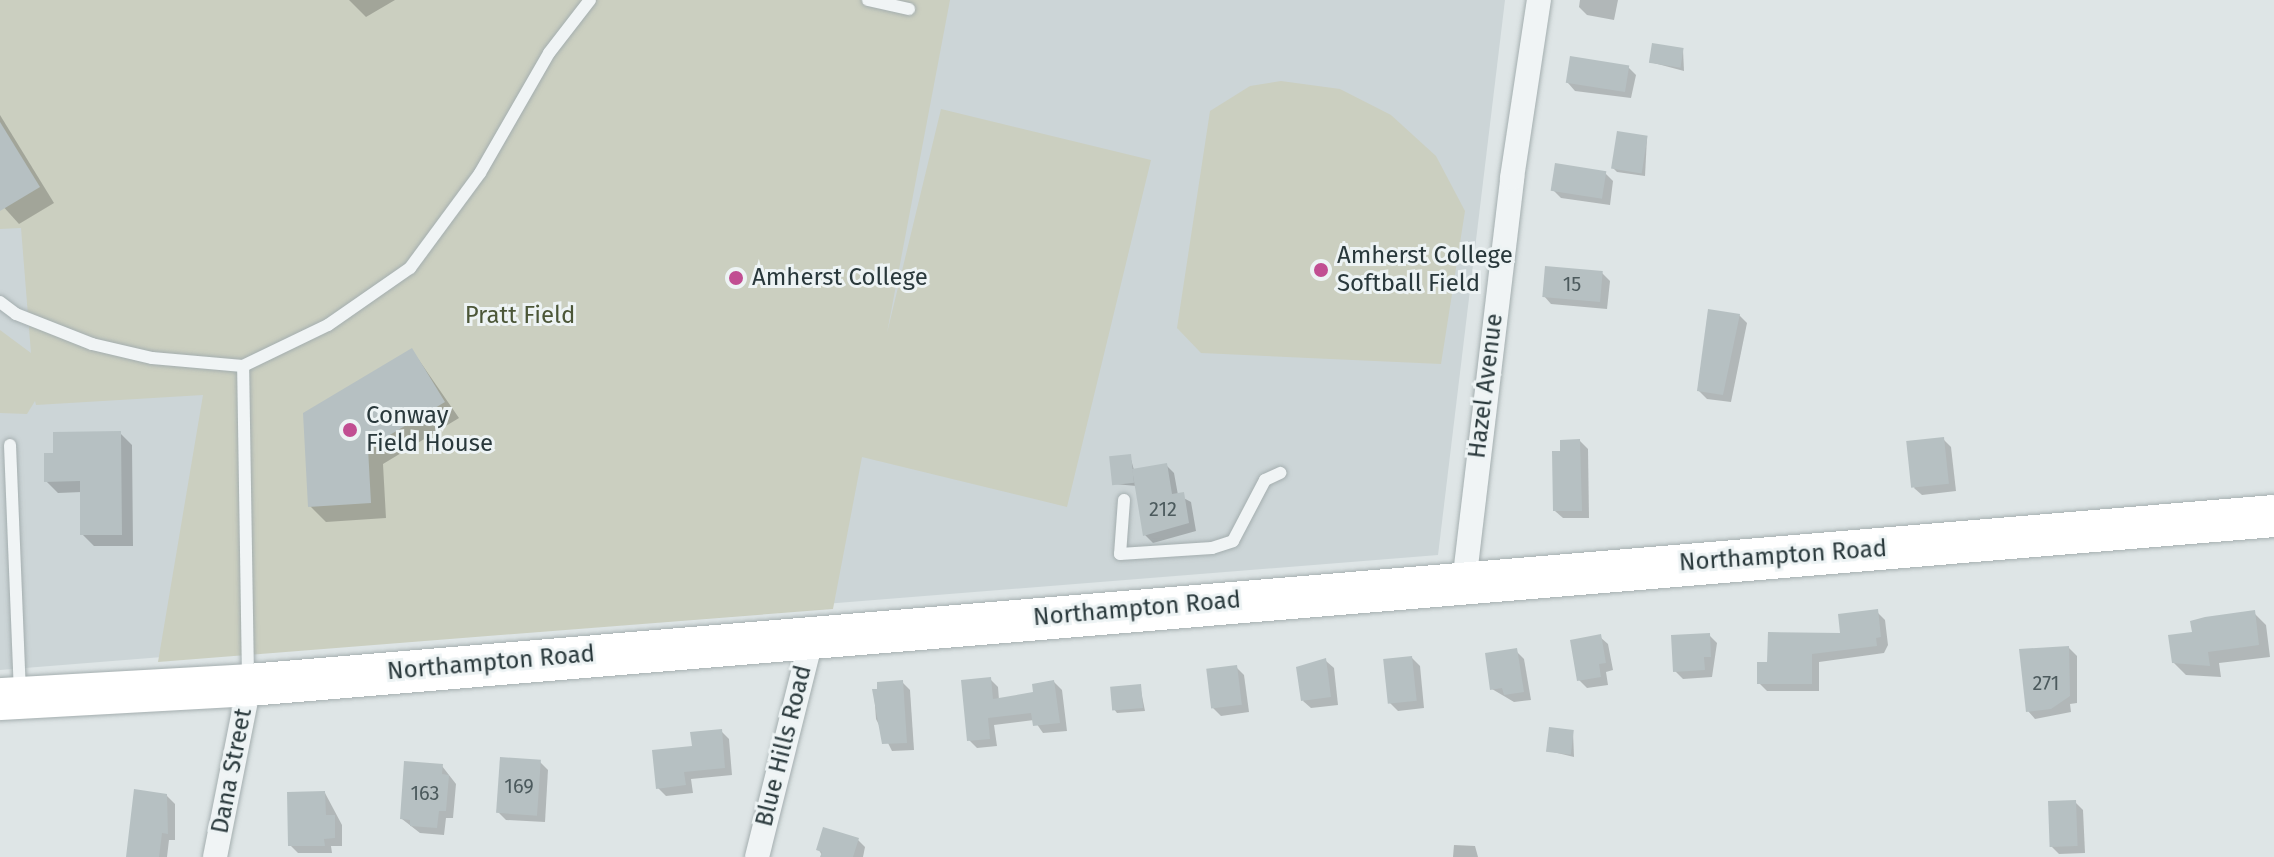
<!DOCTYPE html>
<style>
body{margin:0}
#map{position:relative;width:2274px;height:857px;overflow:hidden;background:#dee5e6;font-family:"Fira Sans",sans-serif}
div>[style]{position:absolute}
[style*='--x']{left:calc(var(--x)*1px);top:calc(var(--y)*1px);width:calc(var(--w)*1px);rotate:calc(var(--a)*1deg)}
.built>*{inset:0;background:#ccd5d7}
.green>*{inset:0;background:#cbcfc0}
.shadow>*{inset:0;background:#0003}
.building>*{inset:0;background:#b6c0c2;transform-origin:0 0}
.roads{filter:drop-shadow(0 0 2px #a4aeaf) drop-shadow(0 0 2px #a4aeaf)}
.service>*{height:12px;margin:-6px;padding:0 6px;transform-origin:6px;border-radius:6px;background:#f0f4f5}
.minor>*{height:24px;margin:-12px;padding:0 12px;transform-origin:12px;border-radius:12px;background:#f0f4f5}
.trunk>*{height:42px;margin:-21px;padding:0 21px;transform-origin:21px;border-radius:21px;background:#fff}
.dots>*{width:22px;height:22px;translate:-50% -50%;box-sizing:border-box;border:4px solid #edf3f4;border-radius:50%}
span{translate:-50% -50%;white-space:nowrap;text-align:center;line-height:1.15;-webkit-text-stroke:6px #edf3f4;paint-order:stroke}
.number-label{font-size:20px;color:#4c5a5d}
.number-label span{-webkit-text-stroke-width:0}
.poi-label{font-size:24px;color:#29383b}
.left{translate:0 -50%;text-align:left}
.park-label{font-size:24px;color:#4b5637}
.street-label{font-size:24px;color:#29383b}
</style>
<div id="map">
<div class="built">
<i style="clip-path:polygon(0 0,1505px 0,1438px 555px,0 670px)"></i>
</div>
<div class="green">
<i style="clip-path:polygon(0 0,950px 0,887px 333px,941px 109px,1151px 160px,1067px 507px,862px 457px,833px 609px,158px 662px,203px 395px,36px 405px,35px 401px,27px 414px,0 413px,0 330px,31px 353px,21px 228px,0 229px)"></i>
<i style="clip-path:polygon(1281px 81px,1340px 89px,1391px 115px,1436px 156px,1465px 211px,1441px 364px,1201px 353px,1177px 328px,1210px 111px,1250px 86px)"></i>
</div>
<div class="shadow">
<i style="clip-path:polygon(349px 0,395px 0,366px 17px)"></i>
<i style="clip-path:polygon(1580px 0,1618px 0,1614px 20px,1587px 15px,1579px 7px)"></i>
<i style="clip-path:polygon(1683px 50px,1684px 71px,1650px 62px)"></i>
<i style="clip-path:polygon(1628px 67px,1636px 75px,1631px 98px,1575px 91px,1568px 83px)"></i>
<i style="clip-path:polygon(0 115px,54px 203px,19px 224px,0 203px)"></i>
<i style="clip-path:polygon(1647px 138px,1645px 176px,1617px 172px,1613px 168px)"></i>
<i style="clip-path:polygon(1605px 173px,1613px 181px,1610px 205px,1561px 198px,1553px 190px)"></i>
<i style="clip-path:polygon(1602px 273px,1610px 281px,1607px 309px,1551px 304px,1544px 296px)"></i>
<i style="clip-path:polygon(1739px 315px,1747px 323px,1731px 402px,1707px 399px,1699px 391px)"></i>
<i style="clip-path:polygon(412px 350px,459px 418px,383px 464px,386px 518px,326px 522px,310px 506px)"></i>
<i style="clip-path:polygon(120px 433px,132px 445px,133px 546px,94px 546px,82px 534px,82px 492px,58px 493px,46px 481px,55px 455px)"></i>
<i style="clip-path:polygon(1943px 439px,1951px 447px,1956px 491px,1922px 495px,1914px 488px)"></i>
<i style="clip-path:polygon(1580px 441px,1588px 449px,1589px 518px,1563px 518px,1555px 511px,1562px 453px)"></i>
<i style="clip-path:polygon(1130px 456px,1134px 470px,1166px 465px,1174px 473px,1178px 495px,1191px 502px,1196px 531px,1153px 543px,1145px 535px,1137px 486px,1114px 484px)"></i>
<i style="clip-path:polygon(1877px 612px,1885px 620px,1888px 645px,1884px 653px,1819px 662px,1819px 691px,1767px 691px,1759px 683px,1769px 664px,1843px 635px)"></i>
<i style="clip-path:polygon(2254px 613px,2266px 625px,2270px 657px,2219px 663px,2221px 677px,2186px 675px,2174px 663px,2194px 634px)"></i>
<i style="clip-path:polygon(1709px 635px,1717px 643px,1712px 677px,1683px 679px,1675px 671px)"></i>
<i style="clip-path:polygon(1600px 637px,1608px 644px,1613px 670px,1606px 672px,1608px 685px,1587px 688px,1579px 680px)"></i>
<i style="clip-path:polygon(2069px 648px,2077px 656px,2077px 703px,2070px 704px,2071px 712px,2035px 719px,2028px 711px)"></i>
<i style="clip-path:polygon(1516px 651px,1524px 659px,1531px 700px,1514px 702px,1492px 689px)"></i>
<i style="clip-path:polygon(1412px 658px,1420px 666px,1424px 708px,1398px 711px,1390px 703px)"></i>
<i style="clip-path:polygon(1326px 661px,1334px 668px,1338px 705px,1311px 708px,1303px 701px)"></i>
<i style="clip-path:polygon(1236px 667px,1244px 675px,1249px 712px,1221px 716px,1213px 708px)"></i>
<i style="clip-path:polygon(990px 679px,998px 687px,999px 700px,1035px 694px,1054px 682px,1062px 690px,1067px 731px,1043px 733px,1034px 720px,994px 725px,997px 746px,977px 748px,969px 740px)"></i>
<i style="clip-path:polygon(902px 682px,910px 690px,914px 750px,892px 751px,876px 719px,874px 691px)"></i>
<i style="clip-path:polygon(1140px 686px,1145px 711px,1117px 713px,1114px 709px)"></i>
<i style="clip-path:polygon(721px 731px,729px 739px,732px 775px,691px 779px,693px 793px,666px 796px,658px 788px,694px 748px)"></i>
<i style="clip-path:polygon(1573px 732px,1574px 757px,1549px 751px)"></i>
<i style="clip-path:polygon(540px 762px,548px 770px,545px 822px,506px 820px,498px 812px)"></i>
<i style="clip-path:polygon(442px 766px,456px 784px,453px 818px,446px 818px,444px 835px,420px 833px,402px 819px)"></i>
<i style="clip-path:polygon(325px 793px,342px 825px,342px 846px,331px 846px,332px 853px,298px 853px,290px 845px)"></i>
<i style="clip-path:polygon(167px 796px,175px 804px,175px 840px,169px 840px,167px 857px,130px 857px)"></i>
<i style="clip-path:polygon(2075px 802px,2083px 810px,2085px 853px,2059px 854px,2051px 846px)"></i>
<i style="clip-path:polygon(858px 840px,865px 847px,863px 857px,823px 857px,819px 850px)"></i>
<i style="clip-path:polygon(1454px 845px,1475px 846px,1478px 857px,1453px 857px)"></i>
</div>
<div class="building">
<i style="left:1652px;top:43px;width:32px;height:20px;rotate:9deg"></i>
<i style="left:1570px;top:56px;width:60px;height:27px;rotate:9deg"></i>
<i style="clip-path:polygon(0 122px,40px 187px,0 211px)"></i>
<i style="left:1617px;top:131px;width:31px;height:38px;rotate:9deg"></i>
<i style="left:1555px;top:163px;width:52px;height:28px;rotate:9deg"></i>
<i style="left:1545px;top:266px;width:58px;height:31px;rotate:5deg"></i>
<i style="clip-path:polygon(1708px 309px,1740px 314px,1723px 395px,1697px 391px)"></i>
<i style="clip-path:polygon(412px 348px,445px 402px,368px 448px,371px 503px,308px 507px,303px 413px)"></i>
<i style="clip-path:polygon(121px 431px,122px 535px,80px 535px,80px 481px,44px 482px,44px 453px,53px 453px,53px 432px)"></i>
<i style="left:1944px;top:437px;width:47px;height:38px;rotate:84deg"></i>
<i style="clip-path:polygon(1580px 439px,1582px 511px,1553px 511px,1552px 451px,1560px 451px,1560px 440px)"></i>
<i style="left:1131px;top:454px;width:29px;height:22px;rotate:84deg"></i>
<i style="clip-path:polygon(1167px 463px,1172px 494px,1184px 492px,1189px 523px,1143px 536px,1132px 469px)"></i>
<i style="clip-path:polygon(1878px 609px,1881px 637px,1876px 638px,1877px 646px,1812px 654px,1812px 684px,1757px 684px,1757px 662px,1767px 662px,1768px 632px,1840px 633px,1838px 614px)"></i>
<i style="clip-path:polygon(2255px 610px,2259px 645px,2208px 652px,2210px 666px,2172px 663px,2168px 635px,2192px 632px,2190px 621px,2205px 617px)"></i>
<i style="clip-path:polygon(1710px 633px,1711px 657px,1704px 657px,1705px 670px,1673px 672px,1671px 635px)"></i>
<i style="clip-path:polygon(1601px 634px,1606px 663px,1599px 664px,1601px 677px,1577px 681px,1570px 640px)"></i>
<i style="clip-path:polygon(2069px 646px,2070px 696px,2051px 709px,2026px 712px,2019px 649px)"></i>
<i style="clip-path:polygon(1517px 648px,1524px 692px,1504px 695px,1502px 688px,1490px 690px,1485px 653px)"></i>
<i style="left:1412px;top:656px;width:45px;height:29px;rotate:84deg"></i>
<i style="clip-path:polygon(1326px 658px,1331px 697px,1301px 701px,1296px 667px)"></i>
<i style="left:1237px;top:665px;width:40px;height:31px;rotate:83deg"></i>
<i style="clip-path:polygon(991px 677px,993px 699px,1033px 692px,1032px 684px,1054px 680px,1060px 723px,1033px 726px,1031px 713px,988px 718px,990px 739px,967px 741px,961px 680px)"></i>
<i style="clip-path:polygon(903px 680px,907px 743px,882px 744px,872px 689px,877px 689px,877px 682px)"></i>
<i style="left:1141px;top:684px;width:24px;height:31px;rotate:85deg"></i>
<i style="left:1549px;top:727px;width:25px;height:25px;rotate:7deg"></i>
<i style="clip-path:polygon(722px 729px,725px 768px,684px 772px,686px 785px,656px 789px,652px 750px,692px 746px,690px 732px)"></i>
<i style="left:500px;top:757px;width:41px;height:56px;rotate:4deg"></i>
<i style="clip-path:polygon(404px 761px,443px 764px,442px 774px,449px 775px,446px 811px,439px 811px,437px 828px,410px 826px,410px 820px,400px 819px)"></i>
<i style="clip-path:polygon(134px 789px,167px 794px,168px 834px,162px 833px,159px 857px,126px 857px)"></i>
<i style="clip-path:polygon(325px 791px,326px 815px,335px 815px,335px 838px,324px 839px,325px 846px,288px 846px,287px 792px)"></i>
<i style="left:2076px;top:800px;width:46px;height:28px;rotate:88deg"></i>
<i style="clip-path:polygon(823px 827px,859px 838px,853px 857px,820px 857px,822px 852px,816px 850px)"></i>
</div>
<div class="roads">
<div class="service">
<i style="--x:868;--y:0;--w:42;--a:12.4"></i>
<i style="--x:0;--y:302;--w:20;--a:37"></i>
<i style="--x:16;--y:314;--w:82;--a:21.5"></i>
<i style="--x:92;--y:344;--w:62;--a:13.1"></i>
<i style="--x:152;--y:358;--w:91;--a:5"></i>
<i style="--x:10;--y:445;--w:245;--a:87.7"></i>
<i style="--x:1124;--y:500;--w:54;--a:94.2"></i>
<i style="--x:1120;--y:554;--w:92;--a:-3.7"></i>
<i style="--x:1212;--y:548;--w:22;--a:-18"></i>
<i style="--x:1233;--y:541;--w:69;--a:-62.3"></i>
<i style="--x:1265;--y:480;--w:17;--a:-25"></i>
<i style="--x:248;--y:678;--w:312;--a:-90.9"></i>
<i style="--x:243;--y:366;--w:94;--a:-25.8"></i>
<i style="--x:328;--y:325;--w:100;--a:-34.8"></i>
<i style="--x:410;--y:268;--w:118;--a:-53.6"></i>
<i style="--x:480;--y:173;--w:138;--a:-60.1"></i>
<i style="--x:549;--y:53;--w:67;--a:-52.3"></i>
</div>
<div class="minor">
<i style="--x:1464;--y:583;--w:408;--a:-83.2"></i>
<i style="--x:1512;--y:178;--w:180;--a:-81.4"></i>
<i style="--x:215;--y:857;--w:175;--a:-78.8"></i>
<i style="--x:757;--y:857;--w:228;--a:-76"></i>
</div>
<div class="trunk">
<i style="--x:0;--y:699;--w:249;--a:-3.2"></i>
<i style="--x:249;--y:685;--w:2032;--a:-4.77"></i>
</div>
</div>
<div class="dots">
<i style="left:1321px;top:270px;background:#c14e92"></i>
<i style="left:736px;top:278px;background:#c14e92"></i>
<i style="left:350px;top:430px;background:#c14e92"></i>
</div>
<div class="number-label">
<span style="left:1572px;top:284px">15</span>
<span style="left:1163px;top:509px">212</span>
<span style="left:2046px;top:683px">271</span>
<span style="left:519px;top:786px">169</span>
<span style="left:425px;top:793px">163</span>
</div>
<div class="poi-label">
<span class="left" style="left:1337px;top:270px">Amherst College<br>Softball Field</span>
<span class="left" style="left:752px;top:278px">Amherst College</span>
<span class="left" style="left:366px;top:430px">Conway<br>Field House</span>
</div>
<div class="park-label">
<span style="left:520px;top:316px">Pratt Field</span>
</div>
<div class="street-label">
<span style="left:1486px;top:386px;rotate:-83deg">Hazel Avenue</span>
<span style="left:1783px;top:556px;rotate:-4deg">Northampton Road</span>
<span style="left:1137px;top:609px;rotate:-5deg">Northampton Road</span>
<span style="left:491px;top:663px;rotate:-5deg">Northampton Road</span>
<span style="left:784px;top:746px;rotate:-76deg">Blue Hills Road</span>
<span style="left:232px;top:771px;rotate:-79deg">Dana Street</span>
</div>
</div>
